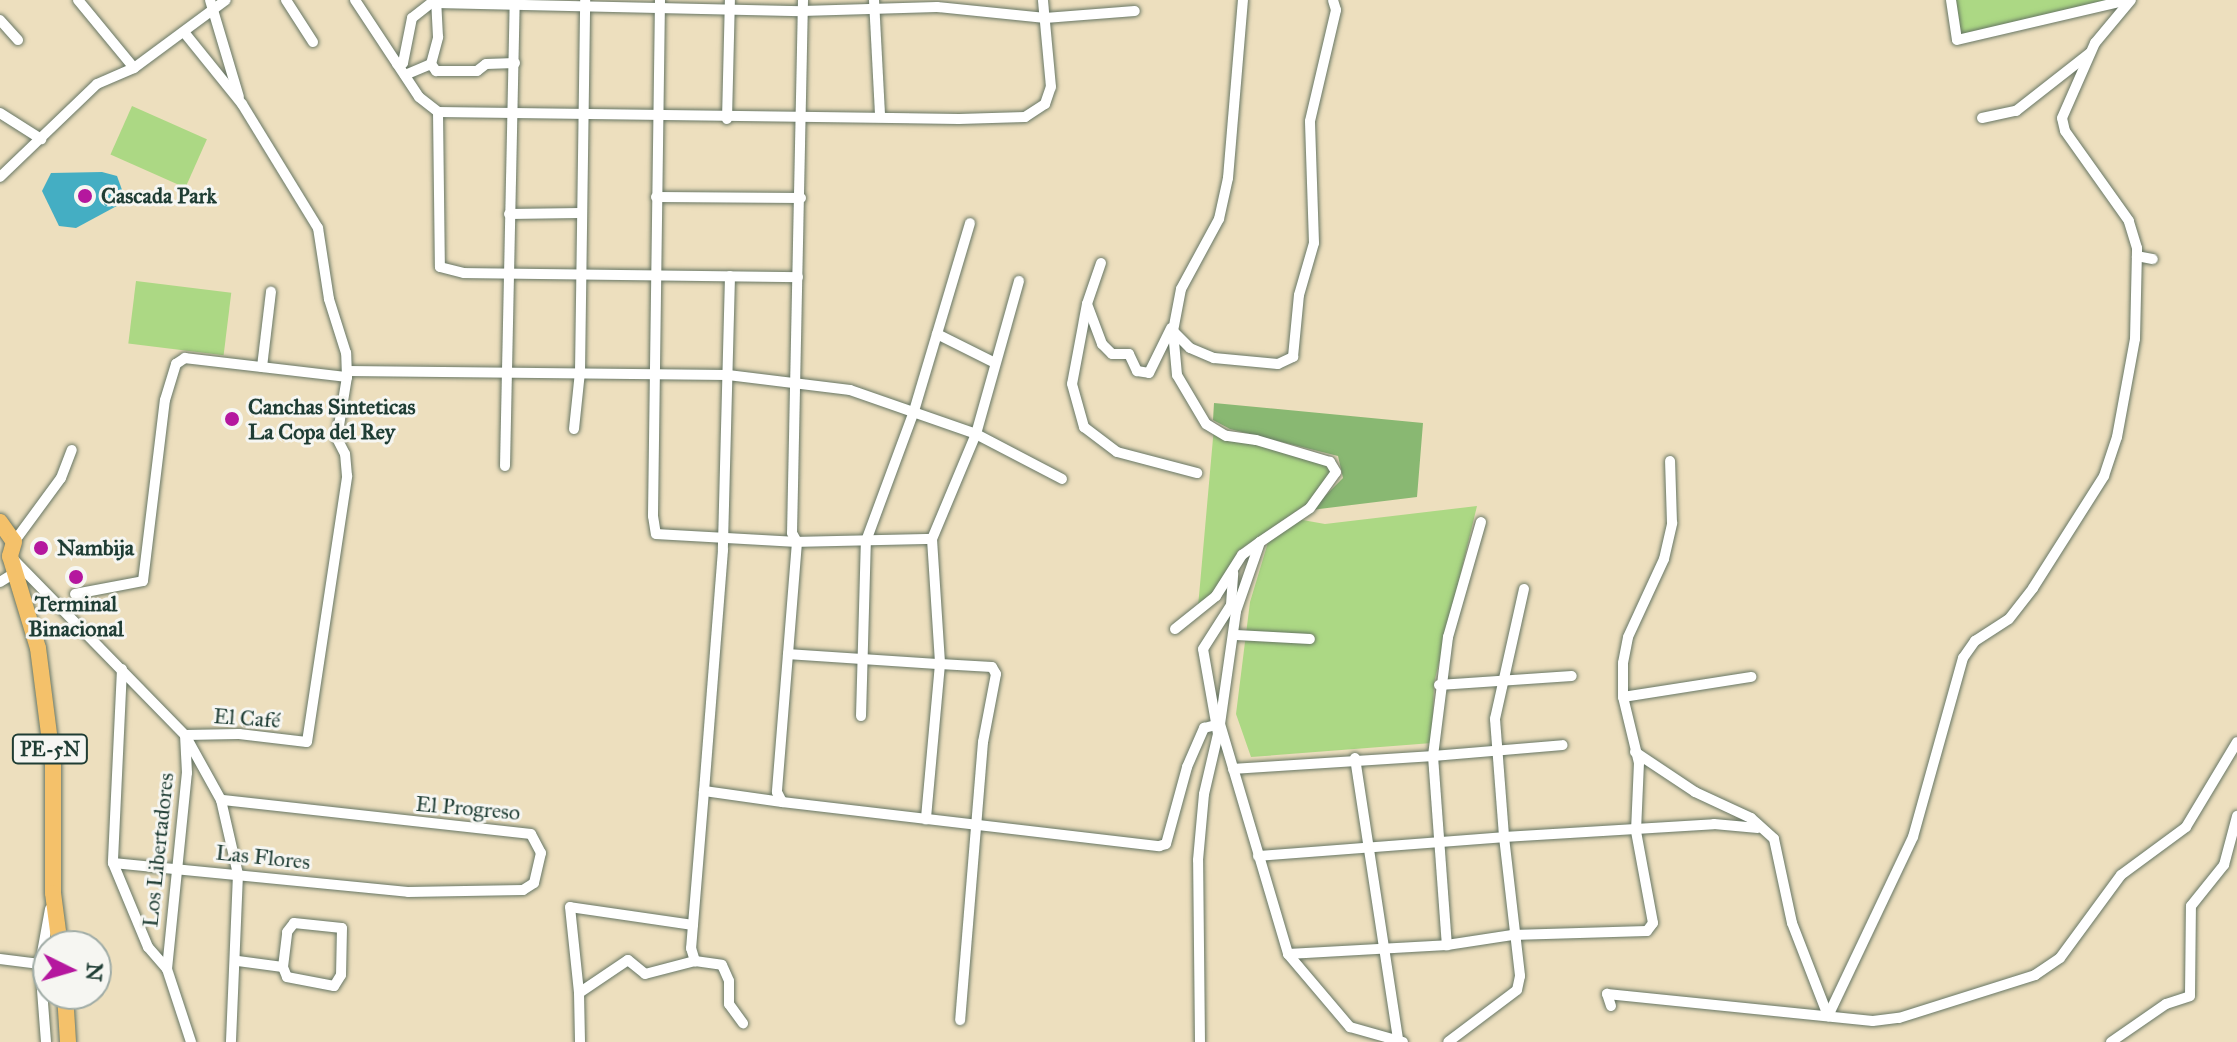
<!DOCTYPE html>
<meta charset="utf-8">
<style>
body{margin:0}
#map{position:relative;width:2237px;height:1042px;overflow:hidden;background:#eddfbe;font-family:"IM FELL Great Primer",serif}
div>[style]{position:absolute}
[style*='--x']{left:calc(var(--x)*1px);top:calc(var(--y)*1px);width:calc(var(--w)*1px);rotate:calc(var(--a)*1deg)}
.green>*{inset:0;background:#acd884;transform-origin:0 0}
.forest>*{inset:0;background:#89b872}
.water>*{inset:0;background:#44aec3}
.roads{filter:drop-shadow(0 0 2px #677664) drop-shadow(0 0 2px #677664)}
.minor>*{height:10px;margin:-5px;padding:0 5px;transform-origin:5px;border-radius:5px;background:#fff}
.trunk>*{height:16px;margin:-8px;padding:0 8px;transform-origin:8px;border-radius:8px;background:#f4c16a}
.dots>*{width:22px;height:22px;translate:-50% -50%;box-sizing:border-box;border:4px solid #f6f6f2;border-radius:50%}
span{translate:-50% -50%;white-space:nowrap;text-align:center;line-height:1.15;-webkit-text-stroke:6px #f6f6f2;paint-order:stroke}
.shield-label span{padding:2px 6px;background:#f6f6f2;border:2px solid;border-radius:6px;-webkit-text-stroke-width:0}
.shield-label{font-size:20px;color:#1f3d34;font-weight:700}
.poi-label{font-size:22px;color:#1f3d34;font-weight:700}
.left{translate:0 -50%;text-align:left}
.street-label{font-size:22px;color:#1f3d34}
.north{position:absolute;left:32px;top:930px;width:80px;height:80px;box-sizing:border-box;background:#f6f6f2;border:2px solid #a0aca6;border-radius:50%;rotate:95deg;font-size:22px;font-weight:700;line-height:32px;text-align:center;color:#1f3d34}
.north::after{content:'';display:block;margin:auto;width:28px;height:36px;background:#b5179e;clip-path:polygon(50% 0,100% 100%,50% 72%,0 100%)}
</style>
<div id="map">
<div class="green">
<i style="clip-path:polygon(1955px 0,2120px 0,1960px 37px)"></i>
<i style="left:132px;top:106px;width:82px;height:53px;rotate:24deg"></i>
<i style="left:136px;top:281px;width:96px;height:63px;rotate:7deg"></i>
<i style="clip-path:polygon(1214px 427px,1224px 435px,1331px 461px,1336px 472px,1311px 501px,1238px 551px,1215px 591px,1198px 607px)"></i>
<i style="clip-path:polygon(1477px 506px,1434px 683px,1432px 743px,1251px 757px,1236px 714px,1250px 602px,1269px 539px,1297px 519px,1325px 524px)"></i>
</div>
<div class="forest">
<i style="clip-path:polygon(1214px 403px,1423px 423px,1417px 497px,1311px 510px,1343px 478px,1338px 456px,1230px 429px,1213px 420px)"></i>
</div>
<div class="water">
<i style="clip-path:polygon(102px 172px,117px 176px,126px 201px,76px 228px,59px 226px,42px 191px,51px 173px)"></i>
</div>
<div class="roads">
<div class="minor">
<i style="--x:78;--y:0;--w:88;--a:50.5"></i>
<i style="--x:210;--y:0;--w:101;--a:73.4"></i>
<i style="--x:286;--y:0;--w:50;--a:57.3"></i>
<i style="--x:355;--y:0;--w:116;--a:56.6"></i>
<i style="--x:419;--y:97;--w:24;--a:38"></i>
<i style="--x:438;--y:112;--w:521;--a:0.77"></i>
<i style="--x:959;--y:119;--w:66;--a:-1.7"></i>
<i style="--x:1025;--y:117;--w:24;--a:-33"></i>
<i style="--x:1045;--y:104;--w:18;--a:-71"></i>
<i style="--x:1051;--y:87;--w:87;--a:-95.3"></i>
<i style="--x:660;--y:0;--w:516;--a:90.78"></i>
<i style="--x:653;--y:516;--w:18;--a:81"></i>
<i style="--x:656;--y:534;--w:141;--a:3.2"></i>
<i style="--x:797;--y:542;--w:251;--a:94.6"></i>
<i style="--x:777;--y:792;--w:11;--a:63"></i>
<i style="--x:782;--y:802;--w:380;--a:6.7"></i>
<i style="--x:1159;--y:846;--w:7;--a:-16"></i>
<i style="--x:1166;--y:844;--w:80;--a:-74.7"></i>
<i style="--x:1187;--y:767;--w:43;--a:-66.4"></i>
<i style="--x:1204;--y:728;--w:16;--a:-14"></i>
<i style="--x:1220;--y:724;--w:240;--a:73.5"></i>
<i style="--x:1288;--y:954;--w:96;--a:49.7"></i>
<i style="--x:1350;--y:1027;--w:55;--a:15.8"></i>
<i style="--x:803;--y:0;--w:533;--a:91.18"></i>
<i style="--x:792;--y:533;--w:10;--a:61"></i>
<i style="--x:797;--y:542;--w:135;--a:-1.3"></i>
<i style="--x:932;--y:539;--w:125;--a:86.3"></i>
<i style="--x:940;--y:664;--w:52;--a:3.3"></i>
<i style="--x:992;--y:667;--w:8;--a:60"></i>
<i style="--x:996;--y:674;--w:69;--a:100.8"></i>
<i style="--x:983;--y:742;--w:279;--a:94.7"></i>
<i style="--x:874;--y:0;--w:116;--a:87"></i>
<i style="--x:1951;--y:0;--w:40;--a:81.5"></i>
<i style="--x:1957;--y:40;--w:175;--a:-13.2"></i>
<i style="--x:0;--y:20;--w:27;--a:48"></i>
<i style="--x:397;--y:64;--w:6;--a:-9"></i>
<i style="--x:403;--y:63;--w:46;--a:-78.7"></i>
<i style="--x:412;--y:18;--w:29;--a:-38"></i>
<i style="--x:431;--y:64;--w:9;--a:54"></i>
<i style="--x:436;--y:71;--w:41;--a:0"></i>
<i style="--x:477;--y:71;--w:11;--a:-38"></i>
<i style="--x:486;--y:64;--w:29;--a:-2"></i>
<i style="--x:405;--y:75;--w:28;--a:-23"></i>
<i style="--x:431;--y:64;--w:28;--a:-75"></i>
<i style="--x:438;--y:37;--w:34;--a:-93"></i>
<i style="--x:436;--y:3;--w:366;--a:1.3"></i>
<i style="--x:802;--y:11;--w:135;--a:-1.7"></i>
<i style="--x:937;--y:7;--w:109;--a:5.8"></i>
<i style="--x:1045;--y:18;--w:90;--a:-4.4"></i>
<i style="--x:438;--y:112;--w:155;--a:89.3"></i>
<i style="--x:440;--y:267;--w:25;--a:14"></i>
<i style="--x:464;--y:273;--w:334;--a:0.7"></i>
<i style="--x:0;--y:113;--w:49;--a:32.4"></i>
<i style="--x:1982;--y:118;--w:35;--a:-12"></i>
<i style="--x:2016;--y:111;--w:94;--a:-38.1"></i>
<i style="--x:727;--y:119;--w:119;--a:-88.6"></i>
<i style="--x:0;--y:177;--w:134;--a:-43.8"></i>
<i style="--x:97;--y:84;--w:40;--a:-23.4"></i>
<i style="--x:134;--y:68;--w:114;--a:-36.5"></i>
<i style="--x:656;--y:197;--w:145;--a:0.4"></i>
<i style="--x:509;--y:214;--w:71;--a:-0.8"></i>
<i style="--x:2137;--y:256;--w:16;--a:11"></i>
<i style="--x:1101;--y:263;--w:43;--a:108.9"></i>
<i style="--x:1087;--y:304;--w:43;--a:69.4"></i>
<i style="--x:1102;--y:344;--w:14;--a:45"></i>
<i style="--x:1112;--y:354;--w:17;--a:0"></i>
<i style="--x:1129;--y:354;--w:19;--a:65"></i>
<i style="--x:1137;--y:371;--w:12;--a:9"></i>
<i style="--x:1149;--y:373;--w:50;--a:-63.9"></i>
<i style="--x:730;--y:276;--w:274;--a:91.5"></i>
<i style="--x:723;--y:550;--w:242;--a:94.5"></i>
<i style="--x:704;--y:791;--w:79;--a:8"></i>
<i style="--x:1087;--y:304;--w:81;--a:100.6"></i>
<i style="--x:1072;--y:384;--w:45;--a:74.4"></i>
<i style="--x:1084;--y:427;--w:41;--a:37.1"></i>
<i style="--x:1117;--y:452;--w:83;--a:14.7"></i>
<i style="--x:1173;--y:331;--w:24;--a:45"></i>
<i style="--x:1190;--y:348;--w:26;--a:23"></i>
<i style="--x:1214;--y:358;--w:64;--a:5.4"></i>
<i style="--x:1278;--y:364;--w:17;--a:-25"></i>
<i style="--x:1293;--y:357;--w:62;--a:-84.5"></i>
<i style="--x:1299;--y:295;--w:54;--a:-73.9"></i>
<i style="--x:1314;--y:243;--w:122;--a:-91.9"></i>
<i style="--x:1310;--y:121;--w:114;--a:-76.8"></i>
<i style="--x:1336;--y:10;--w:10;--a:-107"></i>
<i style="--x:937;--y:334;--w:65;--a:26.6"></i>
<i style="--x:262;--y:367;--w:76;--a:-83.2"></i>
<i style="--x:347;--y:371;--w:381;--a:0.6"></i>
<i style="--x:728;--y:375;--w:123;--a:7"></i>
<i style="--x:850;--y:390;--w:133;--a:19.2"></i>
<i style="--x:976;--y:434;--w:97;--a:27.6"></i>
<i style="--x:574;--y:429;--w:57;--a:-84"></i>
<i style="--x:580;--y:372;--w:372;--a:-89.2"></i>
<i style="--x:505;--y:466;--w:465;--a:-88.8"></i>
<i style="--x:1481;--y:522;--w:120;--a:106"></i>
<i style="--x:1448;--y:637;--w:120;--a:97.2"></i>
<i style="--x:1433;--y:756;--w:130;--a:-4.8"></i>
<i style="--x:932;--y:539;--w:114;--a:-67.3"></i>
<i style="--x:976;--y:434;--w:159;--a:-74.3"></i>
<i style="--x:14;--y:542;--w:79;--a:-53.7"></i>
<i style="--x:61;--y:478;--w:30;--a:-69"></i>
<i style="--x:14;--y:560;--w:245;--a:45.7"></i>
<i style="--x:185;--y:735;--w:74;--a:61"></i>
<i style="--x:221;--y:800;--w:76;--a:77.1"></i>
<i style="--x:238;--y:874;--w:168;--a:92.4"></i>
<i style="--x:0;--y:582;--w:19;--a:-32"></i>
<i style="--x:1524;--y:589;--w:133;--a:102.6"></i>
<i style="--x:1495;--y:719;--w:118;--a:85.6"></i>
<i style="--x:1504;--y:837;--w:210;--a:-3.5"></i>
<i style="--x:1714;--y:824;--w:44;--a:5.2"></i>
<i style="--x:75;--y:594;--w:69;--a:-10.8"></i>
<i style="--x:143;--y:581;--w:182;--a:-83.1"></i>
<i style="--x:165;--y:400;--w:38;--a:-73"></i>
<i style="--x:176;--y:364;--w:11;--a:-34"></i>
<i style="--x:185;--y:358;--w:163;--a:6.7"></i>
<i style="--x:1175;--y:629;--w:53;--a:-38.8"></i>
<i style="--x:1216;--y:596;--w:49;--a:-57.6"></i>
<i style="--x:1242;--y:555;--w:22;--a:-36"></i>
<i style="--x:1236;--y:635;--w:74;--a:3.1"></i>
<i style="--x:788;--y:654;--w:152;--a:3.8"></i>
<i style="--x:940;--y:664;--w:156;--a:95.2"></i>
<i style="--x:122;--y:669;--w:194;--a:92.7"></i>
<i style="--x:113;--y:863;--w:91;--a:67.4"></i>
<i style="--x:148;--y:947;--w:29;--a:49"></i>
<i style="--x:167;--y:969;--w:77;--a:71.8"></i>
<i style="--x:1439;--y:685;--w:133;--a:-3.9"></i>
<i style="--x:1623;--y:697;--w:130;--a:-8.9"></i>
<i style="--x:861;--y:716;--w:175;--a:-88.4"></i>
<i style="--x:866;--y:541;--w:139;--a:-69.7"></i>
<i style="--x:914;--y:411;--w:196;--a:-73.4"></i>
<i style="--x:1220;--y:724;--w:114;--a:-81.9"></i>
<i style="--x:1236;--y:611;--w:73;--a:-70.8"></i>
<i style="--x:1260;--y:542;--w:60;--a:-34.2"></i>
<i style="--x:1310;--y:508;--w:44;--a:-54.2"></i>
<i style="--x:1336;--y:472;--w:12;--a:-121"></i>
<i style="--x:1330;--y:462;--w:77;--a:-163.4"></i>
<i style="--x:1256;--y:440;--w:30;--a:-172"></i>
<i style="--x:1226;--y:436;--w:23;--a:-149"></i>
<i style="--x:1206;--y:424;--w:57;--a:-120.6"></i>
<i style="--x:1177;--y:375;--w:44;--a:-95.2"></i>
<i style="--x:1173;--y:331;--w:43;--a:-79.2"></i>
<i style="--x:1181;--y:289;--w:80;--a:-61.5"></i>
<i style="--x:1219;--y:219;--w:42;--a:-77.6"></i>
<i style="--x:1228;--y:178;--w:179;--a:-85.2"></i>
<i style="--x:1635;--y:752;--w:72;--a:33.7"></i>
<i style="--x:1695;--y:792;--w:62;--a:24.9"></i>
<i style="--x:1751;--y:818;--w:31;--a:42"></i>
<i style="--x:1774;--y:839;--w:86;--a:77.9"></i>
<i style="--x:1792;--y:923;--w:100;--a:68.8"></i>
<i style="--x:1355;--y:758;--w:285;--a:81.3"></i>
<i style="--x:1233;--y:769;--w:200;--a:-3.7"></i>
<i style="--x:1433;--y:756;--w:190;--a:85.8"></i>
<i style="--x:704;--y:791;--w:158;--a:94.7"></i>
<i style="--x:691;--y:948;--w:14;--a:73"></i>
<i style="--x:695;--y:961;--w:27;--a:8"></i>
<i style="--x:722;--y:965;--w:17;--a:66"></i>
<i style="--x:729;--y:981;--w:23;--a:90"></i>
<i style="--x:729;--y:1004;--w:24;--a:54"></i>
<i style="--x:1258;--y:856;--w:247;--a:-4.4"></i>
<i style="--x:1504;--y:837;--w:140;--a:83.4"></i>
<i style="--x:1520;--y:976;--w:14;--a:102"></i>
<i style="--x:1517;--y:990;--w:86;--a:143"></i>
<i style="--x:113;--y:863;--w:296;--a:5.6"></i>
<i style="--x:408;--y:892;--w:115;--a:-1"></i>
<i style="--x:523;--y:890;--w:13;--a:-32"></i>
<i style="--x:534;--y:883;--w:31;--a:-77"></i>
<i style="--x:541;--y:853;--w:21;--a:-118"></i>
<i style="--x:531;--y:834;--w:312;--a:-173.7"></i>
<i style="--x:294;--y:923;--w:48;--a:5.9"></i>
<i style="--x:342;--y:928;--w:47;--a:91.2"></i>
<i style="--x:341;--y:975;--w:13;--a:122"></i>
<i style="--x:334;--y:986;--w:48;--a:-169.2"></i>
<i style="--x:287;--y:977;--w:11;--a:-112"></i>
<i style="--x:283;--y:967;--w:35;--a:-83"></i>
<i style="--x:287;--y:932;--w:11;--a:-52"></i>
<i style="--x:693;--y:925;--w:124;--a:-171.7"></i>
<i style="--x:570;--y:907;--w:86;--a:84"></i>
<i style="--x:579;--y:993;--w:59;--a:-34"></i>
<i style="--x:628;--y:960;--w:22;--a:39"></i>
<i style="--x:645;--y:974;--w:52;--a:-14.6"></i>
<i style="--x:1288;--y:954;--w:159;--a:-3.2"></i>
<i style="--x:1447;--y:945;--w:66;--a:-8.7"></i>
<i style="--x:1512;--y:935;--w:135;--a:-1.7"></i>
<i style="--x:1647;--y:931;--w:10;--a:-53"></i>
<i style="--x:1653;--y:923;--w:94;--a:-100.5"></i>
<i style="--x:1636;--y:831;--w:68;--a:-87.5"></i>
<i style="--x:1639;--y:763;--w:68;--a:-103.6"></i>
<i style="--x:1623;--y:697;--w:34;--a:-90"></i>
<i style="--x:1623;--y:663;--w:26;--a:-79"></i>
<i style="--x:1628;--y:637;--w:86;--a:-65.2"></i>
<i style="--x:1664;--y:559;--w:37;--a:-77"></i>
<i style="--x:1672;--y:523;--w:62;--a:-91.8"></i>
<i style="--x:0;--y:959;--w:40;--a:7.1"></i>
<i style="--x:238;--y:961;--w:45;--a:7.6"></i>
<i style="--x:167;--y:969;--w:197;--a:-84.2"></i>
<i style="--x:187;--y:773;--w:38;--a:-93"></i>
<i style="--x:185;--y:735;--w:54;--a:-1.1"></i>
<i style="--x:239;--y:734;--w:68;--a:6.7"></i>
<i style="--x:307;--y:742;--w:269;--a:-81.4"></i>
<i style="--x:347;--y:476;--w:22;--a:-95"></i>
<i style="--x:345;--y:454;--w:18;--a:-117"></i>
<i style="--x:337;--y:438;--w:62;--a:-80.7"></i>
<i style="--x:347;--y:377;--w:24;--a:-92"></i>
<i style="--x:346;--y:353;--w:57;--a:-107.5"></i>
<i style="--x:329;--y:299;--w:72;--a:-98.8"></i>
<i style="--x:318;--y:228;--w:145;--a:-121.5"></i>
<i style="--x:242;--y:104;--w:92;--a:-128.9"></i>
<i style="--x:579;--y:993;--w:49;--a:88.8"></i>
<i style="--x:1611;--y:1006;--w:13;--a:-108"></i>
<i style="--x:1607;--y:994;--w:267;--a:5.8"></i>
<i style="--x:1873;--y:1021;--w:26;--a:-7"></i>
<i style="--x:1899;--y:1018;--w:143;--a:-17.5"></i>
<i style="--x:2035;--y:975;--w:30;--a:-34"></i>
<i style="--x:2060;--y:958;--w:103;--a:-53.7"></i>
<i style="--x:2121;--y:875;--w:81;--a:-36.4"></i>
<i style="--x:2186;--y:827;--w:99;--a:-59"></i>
<i style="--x:1828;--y:1016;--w:198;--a:-64.6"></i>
<i style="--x:1913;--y:837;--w:186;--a:-74.4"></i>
<i style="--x:1963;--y:658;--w:21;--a:-55"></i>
<i style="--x:1975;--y:641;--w:40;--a:-32.9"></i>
<i style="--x:2009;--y:619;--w:39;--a:-52"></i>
<i style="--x:2033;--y:588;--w:133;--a:-57.6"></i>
<i style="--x:2104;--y:476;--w:41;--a:-71.6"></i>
<i style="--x:2117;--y:437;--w:100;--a:-79.6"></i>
<i style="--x:2135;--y:339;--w:91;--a:-88.7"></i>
<i style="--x:2137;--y:248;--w:28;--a:-107"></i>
<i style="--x:2129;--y:221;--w:110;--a:-125.4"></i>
<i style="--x:2065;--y:131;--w:13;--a:-103"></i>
<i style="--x:2062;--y:118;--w:82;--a:-66.3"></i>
<i style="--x:2095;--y:43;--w:56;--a:-50.1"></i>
<i style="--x:46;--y:1042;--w:78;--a:-94.4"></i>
<i style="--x:40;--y:964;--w:56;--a:-79.7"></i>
<i style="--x:1200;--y:1042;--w:182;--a:-90.6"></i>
<i style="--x:1198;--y:860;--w:66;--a:-84.8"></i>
<i style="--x:1204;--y:794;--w:62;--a:-76.9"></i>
<i style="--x:1218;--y:734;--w:86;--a:-100"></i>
<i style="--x:1203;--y:649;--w:52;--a:-57.5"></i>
<i style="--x:1231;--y:605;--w:32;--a:-86"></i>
<i style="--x:2111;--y:1042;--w:67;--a:-34.6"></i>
<i style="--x:2166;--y:1004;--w:25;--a:-18"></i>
<i style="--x:2190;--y:996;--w:90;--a:-89.4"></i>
<i style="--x:2191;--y:906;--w:53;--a:-51.2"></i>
<i style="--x:2224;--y:865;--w:51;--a:-75.1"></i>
</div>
<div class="trunk">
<i style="--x:0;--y:522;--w:24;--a:55"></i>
<i style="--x:14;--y:542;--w:15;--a:106"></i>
<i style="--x:10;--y:556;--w:96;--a:73.1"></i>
<i style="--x:38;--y:648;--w:118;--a:82.7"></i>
<i style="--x:53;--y:765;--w:128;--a:90"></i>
<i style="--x:53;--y:893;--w:53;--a:82.5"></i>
<i style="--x:65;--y:994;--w:48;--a:86.4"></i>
</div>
</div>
<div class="dots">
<i style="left:85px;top:196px;background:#b5179e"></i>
<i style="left:232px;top:419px;background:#b5179e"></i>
<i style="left:41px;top:548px;background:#b5179e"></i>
<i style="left:76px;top:577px;background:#b5179e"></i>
</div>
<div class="shield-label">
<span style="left:50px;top:749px">PE-5N</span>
</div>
<div class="poi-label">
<span class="left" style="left:101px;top:196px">Cascada Park</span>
<span class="left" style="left:248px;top:419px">Canchas Sinteticas<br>La Copa del Rey</span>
<span class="left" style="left:57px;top:548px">Nambija</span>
<span style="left:76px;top:616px">Terminal<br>Binacional</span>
</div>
<div class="street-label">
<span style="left:247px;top:718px;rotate:4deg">El Café</span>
<span style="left:468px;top:808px;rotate:5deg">El Progreso</span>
<span style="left:158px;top:850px;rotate:-84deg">Los Libertadores</span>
<span style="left:263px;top:857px;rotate:6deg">Las Flores</span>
</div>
<div class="north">N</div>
</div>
